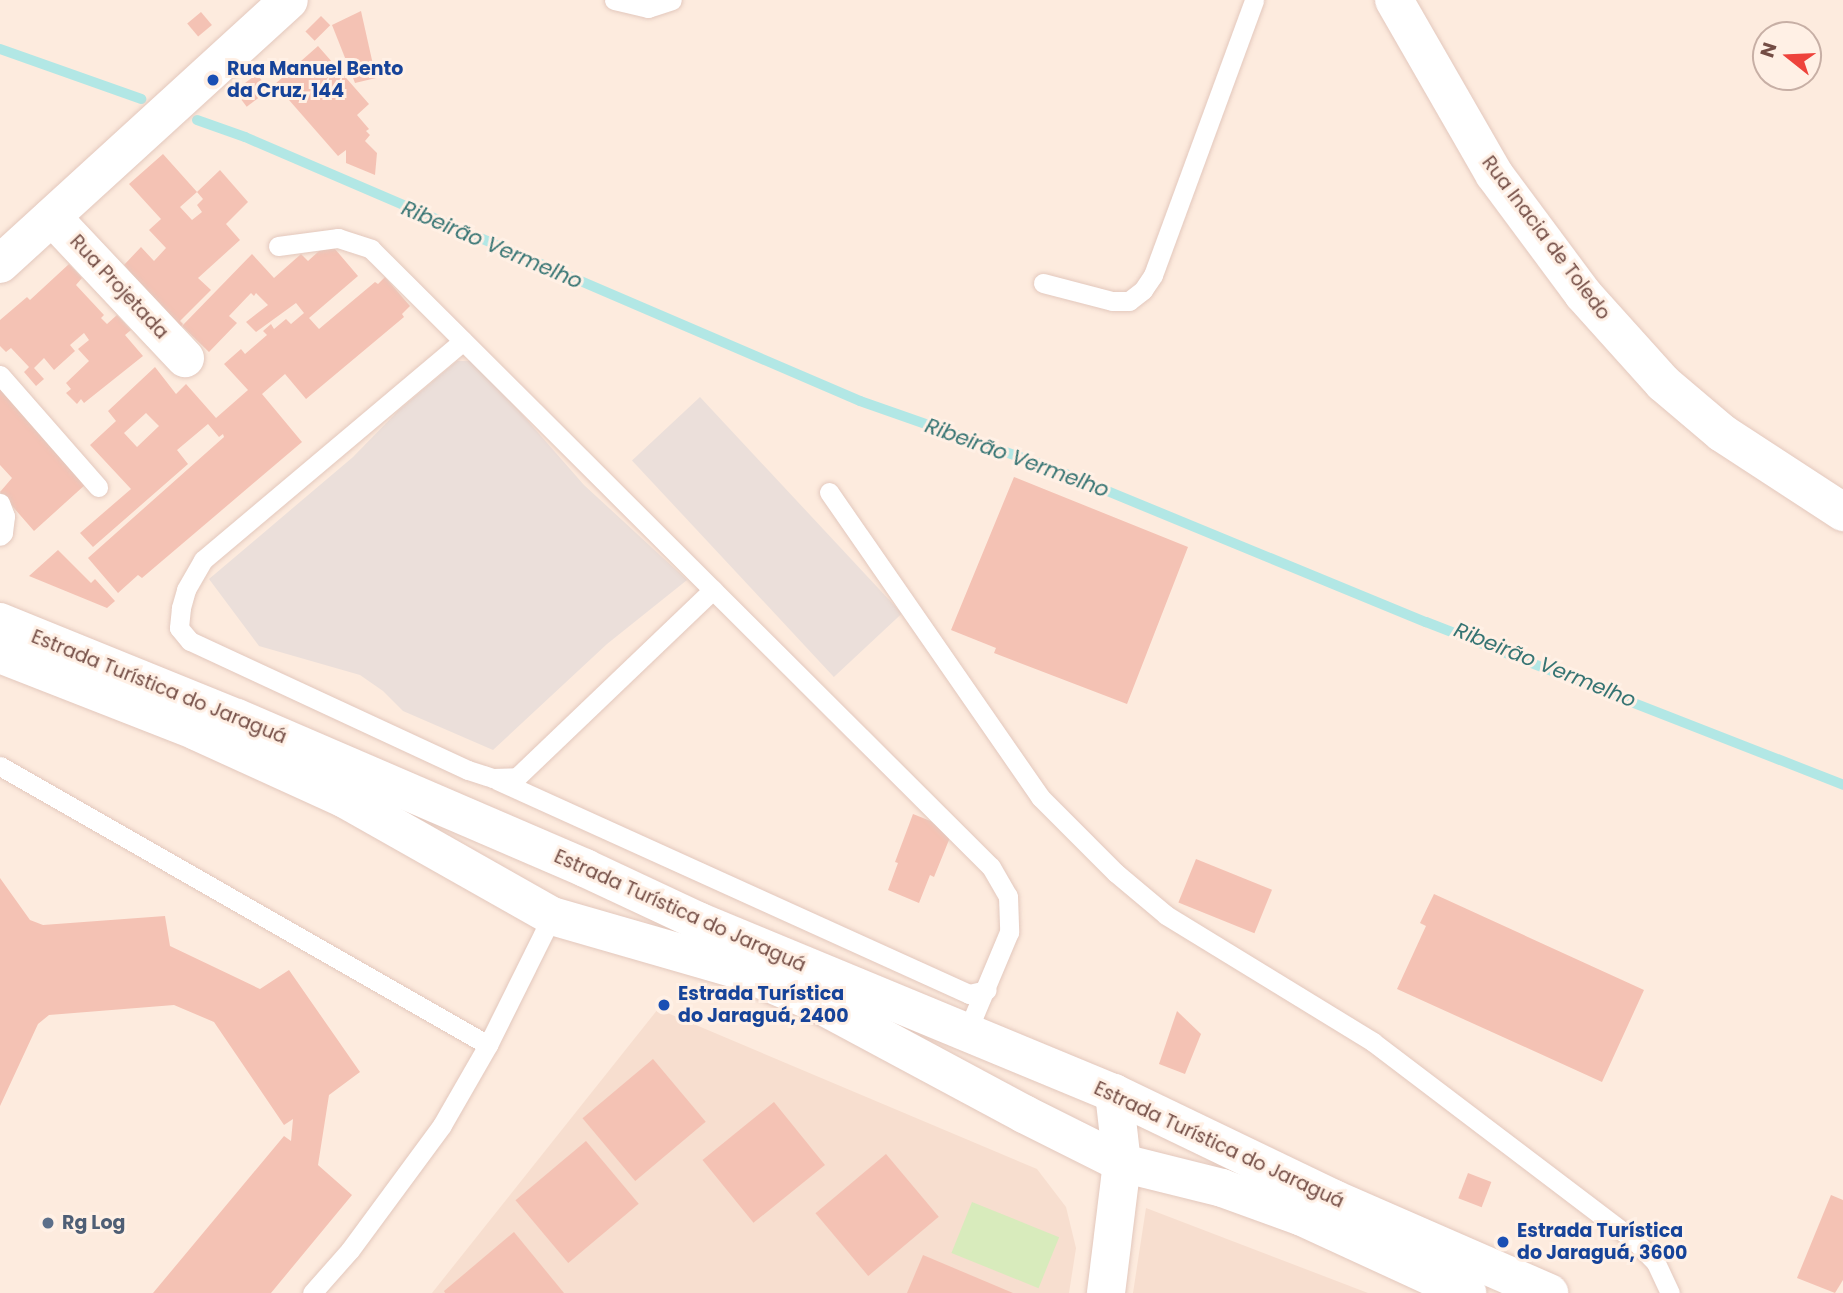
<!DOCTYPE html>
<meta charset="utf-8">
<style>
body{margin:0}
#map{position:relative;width:1843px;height:1293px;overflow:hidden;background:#fdebde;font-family:Poppins,sans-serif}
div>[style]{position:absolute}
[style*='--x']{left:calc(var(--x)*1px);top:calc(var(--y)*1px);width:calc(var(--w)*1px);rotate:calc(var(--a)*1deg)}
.residential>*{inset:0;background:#f7decf}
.industrial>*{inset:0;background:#ebdfda;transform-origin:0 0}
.green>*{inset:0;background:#d8ebbc;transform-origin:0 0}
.stream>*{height:10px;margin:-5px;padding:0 5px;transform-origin:5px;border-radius:5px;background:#b2e7e5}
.building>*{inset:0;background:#f4c2b4;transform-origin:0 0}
.roads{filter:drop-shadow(0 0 2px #e3c8bd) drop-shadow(0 0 2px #e3c8bd)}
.lane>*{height:19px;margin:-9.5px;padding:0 9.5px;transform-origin:9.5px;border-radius:9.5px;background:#fff}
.street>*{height:38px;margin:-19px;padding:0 19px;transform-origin:19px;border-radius:19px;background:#fff}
.secondary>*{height:38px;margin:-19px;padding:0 19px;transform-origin:19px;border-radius:19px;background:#fff}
.dots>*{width:19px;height:19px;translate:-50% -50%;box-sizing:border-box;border:4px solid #fff0e5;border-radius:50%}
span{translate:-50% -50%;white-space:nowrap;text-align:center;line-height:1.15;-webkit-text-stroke:6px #fff0e5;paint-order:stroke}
.transit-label{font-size:19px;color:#164399;font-weight:700}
.left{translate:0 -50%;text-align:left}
.street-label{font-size:19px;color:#744d45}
.service-label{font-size:19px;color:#4e5e75;font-weight:700}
.water-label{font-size:21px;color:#367473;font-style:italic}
.north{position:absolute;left:1752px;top:21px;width:70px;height:70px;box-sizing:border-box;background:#fff0e5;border:2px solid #c7afa5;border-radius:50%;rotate:288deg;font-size:19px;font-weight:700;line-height:28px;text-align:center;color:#744d45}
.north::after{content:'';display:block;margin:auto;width:24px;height:32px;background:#ee433c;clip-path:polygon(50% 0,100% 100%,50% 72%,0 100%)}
</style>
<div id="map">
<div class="residential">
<i style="clip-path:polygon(658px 1009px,1037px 1169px,1066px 1207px,1076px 1248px,1069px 1293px,432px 1293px)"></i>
<i style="clip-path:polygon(1146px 1208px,1368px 1293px,1133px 1293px)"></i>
</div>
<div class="industrial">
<i style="clip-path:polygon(457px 361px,475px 361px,584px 485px,687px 580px,607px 644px,493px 750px,403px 711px,383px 691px,360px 675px,259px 646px,209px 579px,353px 457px,398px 411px)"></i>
<i style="left:700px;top:397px;width:296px;height:93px;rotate:47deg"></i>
</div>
<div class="green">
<i style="left:972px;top:1202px;width:94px;height:55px;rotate:22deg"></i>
</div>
<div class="stream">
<i style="--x:0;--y:49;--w:150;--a:19.5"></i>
<i style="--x:197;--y:120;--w:51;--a:19.5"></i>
<i style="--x:245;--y:137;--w:669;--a:23.23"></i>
<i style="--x:860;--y:401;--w:206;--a:19.3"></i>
<i style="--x:1054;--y:469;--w:402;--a:22.4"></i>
<i style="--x:1426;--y:622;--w:448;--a:21.3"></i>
</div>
<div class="building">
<i style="clip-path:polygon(361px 11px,376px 78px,355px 83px,332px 25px)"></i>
<i style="left:201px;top:12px;width:17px;height:18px;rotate:50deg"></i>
<i style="left:321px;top:16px;width:13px;height:22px;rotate:45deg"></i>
<i style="clip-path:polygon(318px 46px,369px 104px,357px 115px,369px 129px,366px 131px,370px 135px,365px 141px,377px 153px,375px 175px,346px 163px,346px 150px,338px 156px,275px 84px)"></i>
<i style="left:257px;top:74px;width:20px;height:28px;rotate:53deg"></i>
<i style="clip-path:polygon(163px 154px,197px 192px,180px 207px,192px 220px,202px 212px,197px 205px,203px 199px,197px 192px,220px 170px,248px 202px,226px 224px,240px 240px,198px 278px,211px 290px,180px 321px,183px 324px,176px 332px,121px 281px,130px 272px,124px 265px,141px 247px,154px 261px,166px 248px,149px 230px,161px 219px,129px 184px)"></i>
<i style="clip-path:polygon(evenodd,329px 242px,358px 276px,309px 318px,319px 329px,375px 282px,378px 284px,385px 277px,410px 306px,402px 314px,404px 317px,306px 399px,285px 374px,262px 394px,302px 442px,142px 578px,138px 575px,118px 593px,88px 558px,224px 437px,223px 434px,219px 437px,208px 424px,177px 450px,188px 464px,93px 547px,80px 533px,131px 489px,90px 445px,116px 421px,108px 411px,155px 367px,176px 394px,186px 384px,216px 418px,248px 390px,224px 364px,241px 349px,245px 354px,267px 335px,263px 331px,271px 324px,274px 329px,286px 319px,291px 324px,304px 313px,296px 303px,256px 332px,246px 322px,268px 305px,256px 293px,254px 296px,251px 293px,229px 316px,237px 323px,209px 352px,182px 326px,252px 254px,274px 278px,301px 254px,308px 261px,329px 242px,146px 413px,159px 426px,137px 447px,124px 433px,146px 413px)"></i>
<i style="clip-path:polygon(69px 264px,82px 278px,76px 285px,104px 315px,101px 318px,107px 324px,117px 315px,131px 330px,125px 335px,143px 356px,84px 403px,81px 399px,77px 404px,66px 393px,71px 389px,66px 383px,89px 361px,78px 349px,89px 340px,84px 333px,70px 345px,75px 351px,54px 370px,44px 358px,34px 368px,44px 379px,36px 386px,24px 372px,29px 367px,11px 348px,6px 352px,0 346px,0 320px,27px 297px,30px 300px)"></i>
<i style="clip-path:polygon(0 389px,86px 484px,34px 531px,0 492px,12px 478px,0 465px)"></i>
<i style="clip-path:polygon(1014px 477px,1188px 547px,1127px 704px,994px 653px,996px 648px,951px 630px)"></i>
<i style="clip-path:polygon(58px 550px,91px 583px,95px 579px,115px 601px,107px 608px,29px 576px)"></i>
<i style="clip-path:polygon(913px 814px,953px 830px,934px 877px,930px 875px,919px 903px,888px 890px,898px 863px,895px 862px)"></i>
<i style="left:1196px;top:859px;width:82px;height:47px;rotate:22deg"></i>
<i style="clip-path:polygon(0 878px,30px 920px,43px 925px,165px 916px,170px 946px,260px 989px,289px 970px,360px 1072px,329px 1095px,318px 1165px,352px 1195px,271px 1293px,153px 1293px,284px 1136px,291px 1141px,293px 1119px,284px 1125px,214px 1022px,174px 1005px,49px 1015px,38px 1024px,0 1106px)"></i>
<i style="clip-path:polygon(1434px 894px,1644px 990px,1602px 1082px,1397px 989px,1426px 926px,1420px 923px)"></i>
<i style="clip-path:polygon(1177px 1011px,1201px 1034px,1185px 1074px,1159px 1064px)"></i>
<i style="left:653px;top:1059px;width:82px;height:92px;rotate:50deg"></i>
<i style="left:774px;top:1102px;width:81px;height:92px;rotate:51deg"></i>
<i style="left:586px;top:1141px;width:82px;height:92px;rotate:50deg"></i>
<i style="left:886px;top:1154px;width:82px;height:92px;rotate:50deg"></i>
<i style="left:1468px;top:1173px;width:25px;height:27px;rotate:21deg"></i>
<i style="clip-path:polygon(1831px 1195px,1843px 1200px,1843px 1280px,1835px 1293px,1797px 1278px)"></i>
<i style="clip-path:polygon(514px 1232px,564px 1293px,445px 1293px,444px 1291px)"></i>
<i style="clip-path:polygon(923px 1255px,1013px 1293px,907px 1293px)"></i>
</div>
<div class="roads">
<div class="lane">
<i style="--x:614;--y:0;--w:35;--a:13"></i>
<i style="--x:648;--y:8;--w:25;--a:-18"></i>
<i style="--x:278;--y:246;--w:61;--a:-7.6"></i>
<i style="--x:338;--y:238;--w:35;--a:18"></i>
<i style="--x:371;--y:249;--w:875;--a:44.91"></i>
<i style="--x:991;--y:867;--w:34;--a:60"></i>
<i style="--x:1008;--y:896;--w:36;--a:88"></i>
<i style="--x:1009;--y:932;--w:108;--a:112.8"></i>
<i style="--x:1043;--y:283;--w:71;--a:14.6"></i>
<i style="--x:1112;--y:301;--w:17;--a:0"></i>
<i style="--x:1129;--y:301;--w:18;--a:-38"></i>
<i style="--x:1143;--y:290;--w:18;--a:-56"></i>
<i style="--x:1153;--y:275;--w:293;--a:-69.8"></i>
<i style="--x:463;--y:341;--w:340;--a:139.9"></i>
<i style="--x:203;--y:560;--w:34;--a:120"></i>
<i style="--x:186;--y:590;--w:19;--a:106"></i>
<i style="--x:181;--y:608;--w:20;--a:96"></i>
<i style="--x:179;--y:628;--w:17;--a:50"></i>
<i style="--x:190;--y:641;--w:306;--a:24.9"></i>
<i style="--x:468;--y:770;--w:26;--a:18"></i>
<i style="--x:493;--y:778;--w:24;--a:-2"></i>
<i style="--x:517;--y:777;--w:271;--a:-43.7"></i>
<i style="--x:0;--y:375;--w:149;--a:48.8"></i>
<i style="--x:829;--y:492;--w:371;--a:55.3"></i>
<i style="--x:1040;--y:797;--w:107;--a:45"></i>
<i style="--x:1116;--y:873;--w:65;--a:40"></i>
<i style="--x:1166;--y:915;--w:243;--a:31.5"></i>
<i style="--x:1373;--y:1042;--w:328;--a:37.2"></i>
<i style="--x:1634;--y:1240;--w:32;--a:46"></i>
<i style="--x:1656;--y:1263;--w:33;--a:65"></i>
<i style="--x:0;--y:503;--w:14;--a:69"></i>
<i style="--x:5;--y:516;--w:17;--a:97"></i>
<i style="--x:3;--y:533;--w:4;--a:135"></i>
<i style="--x:0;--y:766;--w:562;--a:29.76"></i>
<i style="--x:497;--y:780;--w:518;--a:24.39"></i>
<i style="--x:969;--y:994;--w:18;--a:-13"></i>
<i style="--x:312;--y:1293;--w:57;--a:-48.5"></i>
<i style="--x:350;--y:1250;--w:155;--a:-53.6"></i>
<i style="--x:442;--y:1125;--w:92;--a:-60.1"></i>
<i style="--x:488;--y:1045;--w:144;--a:-63.6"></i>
</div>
<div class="street">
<i style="--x:1394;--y:0;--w:201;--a:60.1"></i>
<i style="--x:1494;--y:174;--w:149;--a:53.4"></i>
<i style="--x:1583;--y:294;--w:120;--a:48"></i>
<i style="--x:1663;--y:383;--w:77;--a:40.3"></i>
<i style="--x:1722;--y:433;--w:145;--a:33.1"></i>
<i style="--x:52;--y:217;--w:194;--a:46.7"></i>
<i style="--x:0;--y:264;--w:391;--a:-42.4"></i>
<i style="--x:1106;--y:1293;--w:131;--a:-83"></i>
</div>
<div class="secondary">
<i style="--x:0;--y:622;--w:256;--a:22.1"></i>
<i style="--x:237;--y:718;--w:379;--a:23.3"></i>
<i style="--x:585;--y:868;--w:125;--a:25.1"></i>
<i style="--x:698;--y:921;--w:450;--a:22.5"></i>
<i style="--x:1114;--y:1093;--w:244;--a:25.7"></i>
<i style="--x:1334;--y:1199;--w:235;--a:23.6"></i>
<i style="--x:0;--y:654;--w:211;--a:21.4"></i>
<i style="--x:196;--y:731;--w:164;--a:24.5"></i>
<i style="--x:345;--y:799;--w:238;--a:29.5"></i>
<i style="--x:552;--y:916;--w:195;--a:16.1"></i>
<i style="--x:739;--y:970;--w:89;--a:23.1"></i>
<i style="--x:821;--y:1005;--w:230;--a:28.2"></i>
<i style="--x:1024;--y:1114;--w:110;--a:26.6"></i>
<i style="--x:1122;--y:1163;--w:103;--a:14"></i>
<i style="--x:1222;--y:1188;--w:85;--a:19.9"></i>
<i style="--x:1302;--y:1217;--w:182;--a:24.7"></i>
<i style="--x:1114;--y:1093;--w:70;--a:83.5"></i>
</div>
</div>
<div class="dots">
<i style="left:213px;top:80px;background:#1a4fb4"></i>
<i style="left:664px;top:1005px;background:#1a4fb4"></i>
<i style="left:48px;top:1223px;background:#5c6f8a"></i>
<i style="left:1503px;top:1242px;background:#1a4fb4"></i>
</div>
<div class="transit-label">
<span class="left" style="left:227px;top:80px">Rua Manuel Bento<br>da Cruz, 144</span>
<span class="left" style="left:678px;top:1005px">Estrada Turística<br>do Jaraguá, 2400</span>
<span class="left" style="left:1517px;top:1242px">Estrada Turística<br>do Jaraguá, 3600</span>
</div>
<div class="street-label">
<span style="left:1546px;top:238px;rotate:53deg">Rua Inacia de Toledo</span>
<span style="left:119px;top:287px;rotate:47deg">Rua Projetada</span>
<span style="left:159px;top:687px;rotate:22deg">Estrada Turística do Jaraguá</span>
<span style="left:680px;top:911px;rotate:24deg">Estrada Turística do Jaraguá</span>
<span style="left:1219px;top:1145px;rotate:25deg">Estrada Turística do Jaraguá</span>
</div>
<div class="service-label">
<span class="left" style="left:62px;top:1223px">Rg Log</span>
</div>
<div class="water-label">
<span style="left:492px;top:245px;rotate:23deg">Ribeirão Vermelho</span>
<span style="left:1017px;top:458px;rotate:20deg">Ribeirão Vermelho</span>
<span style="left:1545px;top:665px;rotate:22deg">Ribeirão Vermelho</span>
</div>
<div class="north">N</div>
</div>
